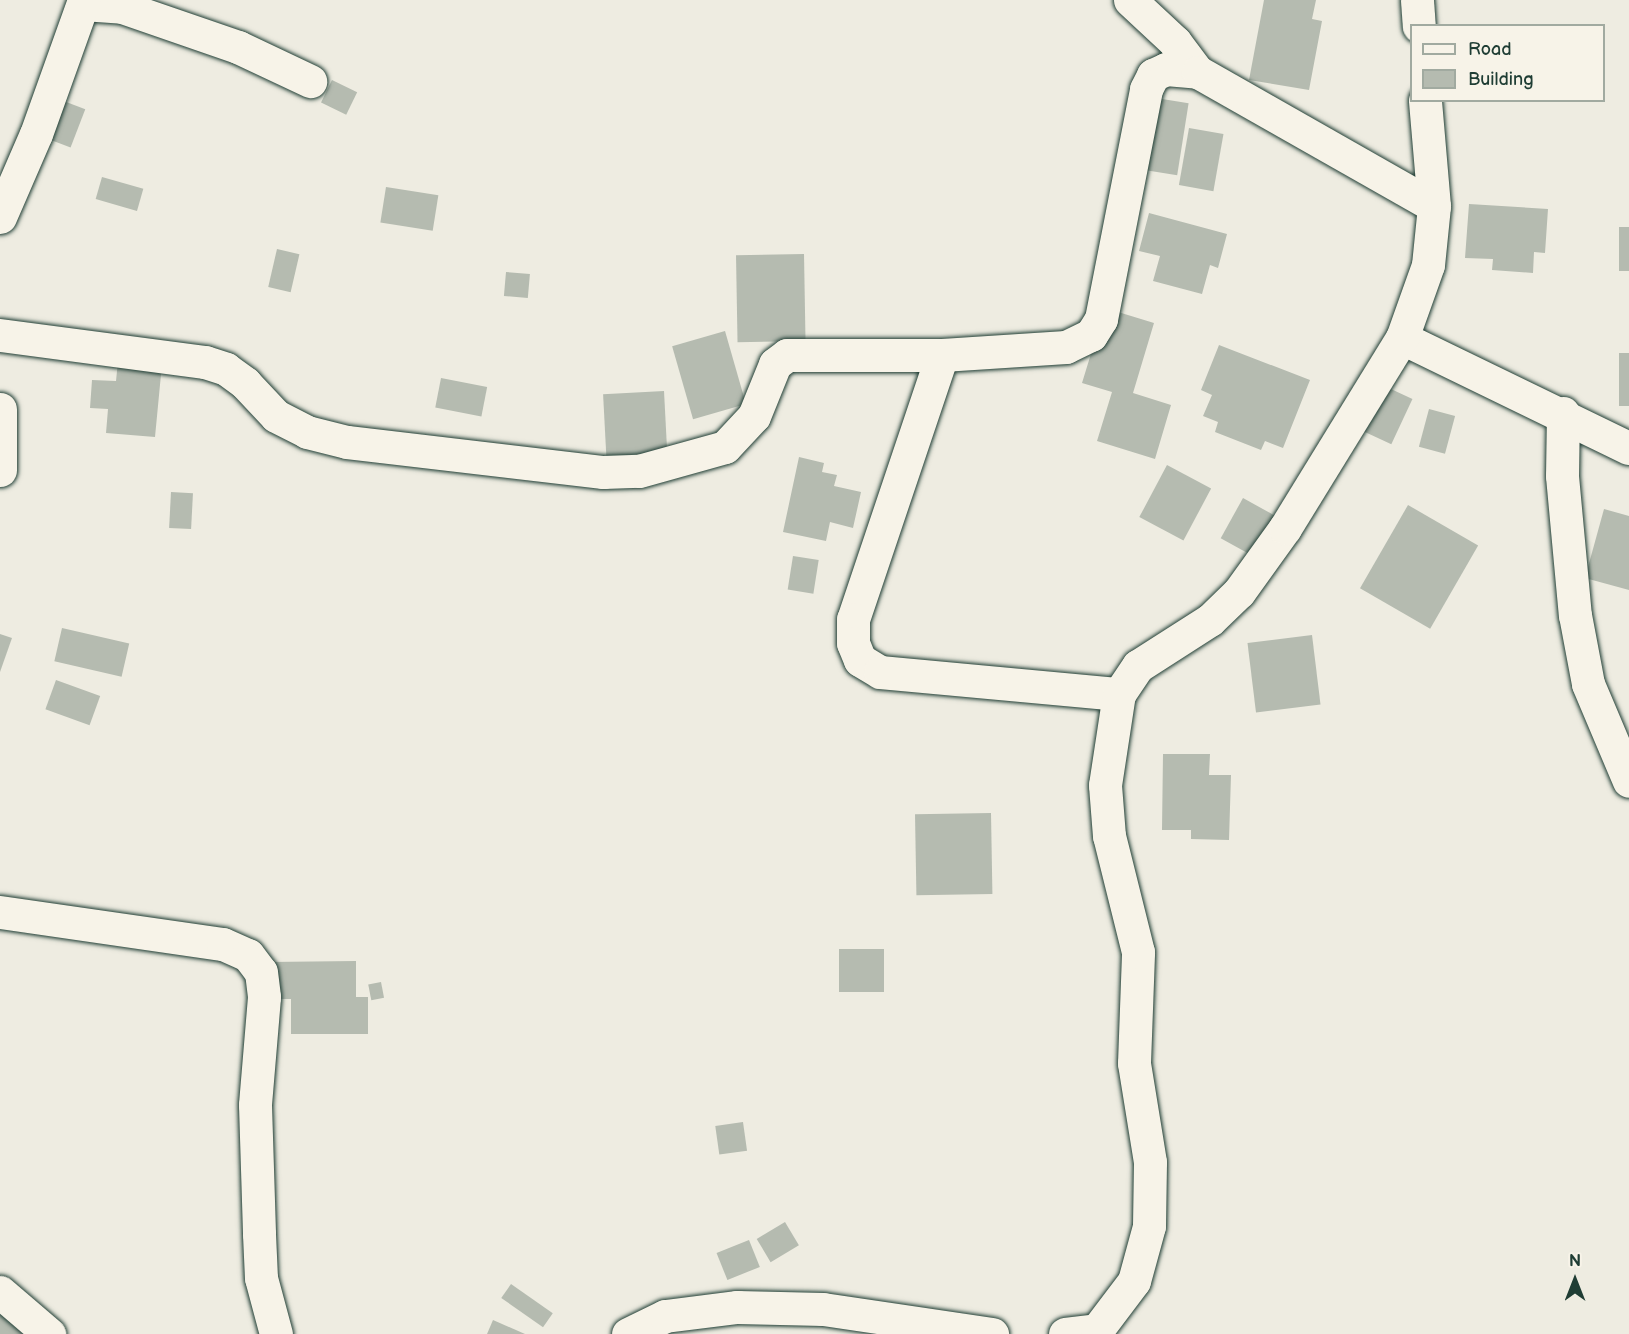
<!DOCTYPE html>
<style>
body{margin:0}
#map{position:relative;width:1629px;height:1334px;overflow:hidden;background:#eeece1;font-family:"Balsamiq Sans",sans-serif}
div>[style]{position:absolute}
[style*='--x']{left:calc(var(--x)*1px);top:calc(var(--y)*1px);width:calc(var(--w)*1px);rotate:calc(var(--a)*1deg)}
.building>*{inset:0;background:#b5bbb0;transform-origin:0 0}
.roads{filter:drop-shadow(0 0 2px #1f3d34) drop-shadow(0 0 2px #1f3d34)}
.minor>*{height:33px;margin:-16.5px;padding:0 16.5px;transform-origin:16.5px;border-radius:16.5px;background:#f7f3e8}
span{translate:-50% -50%;white-space:nowrap;text-align:center;line-height:1.15;-webkit-text-stroke:5px #f7f3e8;paint-order:stroke}
.legend{position:absolute;left:1410px;top:24px;width:195px;height:78px;box-sizing:border-box;background:#f7f3e8;border:2px solid #a1aaa0;margin:0;padding:8px 10px;list-style:none;font-size:18px;color:#1f3d34}
.legend li{display:flex;align-items:center;gap:12px;height:30px}
.legend b{width:30px;border:2px solid #a1aaa0}
.north{position:absolute;left:1545px;top:1250px;width:60px;height:60px;-webkit-text-stroke:4px #f7f3e8;paint-order:stroke;rotate:0deg;font-size:16px;font-weight:700;line-height:24px;text-align:center;color:#1f3d34}
.north::after{content:'';display:block;margin:auto;width:21px;height:27px;background:#1f3d34;clip-path:polygon(50% 0,100% 100%,50% 72%,0 100%)}
</style>
<div id="map">
<div class="building">
<i style="clip-path:polygon(1264px 0,1316px 0,1312px 19px,1322px 21px,1309px 90px,1249px 80px)"></i>
<i style="left:332px;top:80px;width:28px;height:25px;rotate:26deg"></i>
<i style="left:1156px;top:98px;width:33px;height:73px;rotate:9deg"></i>
<i style="left:61px;top:100px;width:26px;height:41px;rotate:21deg"></i>
<i style="left:1189px;top:128px;width:35px;height:58px;rotate:10deg"></i>
<i style="left:102px;top:177px;width:43px;height:23px;rotate:16deg"></i>
<i style="left:386px;top:187px;width:53px;height:36px;rotate:9deg"></i>
<i style="clip-path:polygon(1469px 204px,1548px 209px,1545px 253px,1534px 252px,1533px 273px,1492px 270px,1493px 259px,1465px 258px)"></i>
<i style="clip-path:polygon(1149px 213px,1227px 234px,1218px 268px,1210px 265px,1202px 294px,1153px 281px,1160px 256px,1139px 251px)"></i>
<i style="left:1619px;top:227px;width:10px;height:44px"></i>
<i style="left:277px;top:249px;width:23px;height:39px;rotate:13deg"></i>
<i style="left:804px;top:254px;width:87px;height:68px;rotate:89deg"></i>
<i style="left:506px;top:272px;width:24px;height:24px;rotate:5deg"></i>
<i style="clip-path:polygon(1105px 308px,1154px 323px,1133px 393px,1171px 405px,1155px 459px,1097px 441px,1112px 392px,1082px 383px)"></i>
<i style="left:725px;top:331px;width:76px;height:55px;rotate:74deg"></i>
<i style="clip-path:polygon(1219px 345px,1310px 380px,1283px 448px,1265px 441px,1261px 450px,1215px 432px,1218px 422px,1203px 416px,1212px 395px,1201px 390px)"></i>
<i style="left:1619px;top:353px;width:10px;height:53px"></i>
<i style="clip-path:polygon(118px 361px,162px 364px,155px 437px,106px 433px,108px 409px,90px 408px,92px 380px,116px 381px)"></i>
<i style="left:441px;top:378px;width:47px;height:30px;rotate:11deg"></i>
<i style="left:1378px;top:383px;width:38px;height:50px;rotate:25deg"></i>
<i style="left:664px;top:391px;width:62px;height:61px;rotate:87deg"></i>
<i style="left:1429px;top:409px;width:27px;height:39px;rotate:15deg"></i>
<i style="clip-path:polygon(799px 457px,824px 463px,822px 472px,837px 475px,834px 486px,861px 492px,853px 528px,830px 522px,826px 541px,783px 532px)"></i>
<i style="left:1167px;top:465px;width:50px;height:59px;rotate:28deg"></i>
<i style="left:171px;top:492px;width:22px;height:36px;rotate:3deg"></i>
<i style="left:1243px;top:498px;width:41px;height:46px;rotate:29deg"></i>
<i style="left:1408px;top:505px;width:81px;height:96px;rotate:30deg"></i>
<i style="clip-path:polygon(1604px 509px,1629px 516px,1629px 590px,1585px 578px)"></i>
<i style="left:793px;top:556px;width:26px;height:34px;rotate:9deg"></i>
<i style="left:62px;top:628px;width:69px;height:34px;rotate:13deg"></i>
<i style="clip-path:polygon(0 634px,12px 638px,0 672px)"></i>
<i style="left:1312px;top:635px;width:70px;height:65px;rotate:83deg"></i>
<i style="left:56px;top:680px;width:47px;height:31px;rotate:20deg"></i>
<i style="clip-path:polygon(1163px 754px,1210px 754px,1209px 775px,1231px 775px,1229px 840px,1191px 839px,1191px 830px,1162px 830px)"></i>
<i style="left:991px;top:813px;width:81px;height:76px;rotate:89deg"></i>
<i style="left:839px;top:949px;width:45px;height:43px"></i>
<i style="clip-path:polygon(356px 961px,356px 997px,368px 997px,368px 1034px,291px 1034px,291px 999px,270px 999px,269px 962px)"></i>
<i style="left:381px;top:982px;width:16px;height:13px;rotate:79deg"></i>
<i style="left:743px;top:1122px;width:29px;height:28px;rotate:82deg"></i>
<i style="left:785px;top:1222px;width:27px;height:33px;rotate:59deg"></i>
<i style="left:749px;top:1240px;width:29px;height:35px;rotate:68deg"></i>
<i style="left:511px;top:1284px;width:51px;height:17px;rotate:35deg"></i>
<i style="clip-path:polygon(0 1306px,32px 1334px,0 1334px)"></i>
<i style="clip-path:polygon(493px 1320px,525px 1334px,487px 1334px)"></i>
</div>
<div class="roads">
<div class="minor">
<i style="--x:1130;--y:0;--w:62;--a:43"></i>
<i style="--x:1175;--y:42;--w:38;--a:53"></i>
<i style="--x:1417;--y:0;--w:26;--a:86"></i>
<i style="--x:83;--y:4;--w:39;--a:4"></i>
<i style="--x:122;--y:7;--w:123;--a:19"></i>
<i style="--x:238;--y:47;--w:80;--a:25.3"></i>
<i style="--x:0;--y:217;--w:90;--a:-66.6"></i>
<i style="--x:36;--y:134;--w:142;--a:-70.3"></i>
<i style="--x:0;--y:335;--w:207;--a:7.5"></i>
<i style="--x:205;--y:362;--w:22;--a:18"></i>
<i style="--x:226;--y:369;--w:24;--a:36"></i>
<i style="--x:245;--y:383;--w:45;--a:46.8"></i>
<i style="--x:276;--y:416;--w:35;--a:27"></i>
<i style="--x:307;--y:432;--w:41;--a:14"></i>
<i style="--x:347;--y:442;--w:258;--a:6.7"></i>
<i style="--x:603;--y:472;--w:36;--a:-2"></i>
<i style="--x:639;--y:471;--w:89;--a:-15.6"></i>
<i style="--x:725;--y:447;--w:42;--a:-46.9"></i>
<i style="--x:754;--y:416;--w:56;--a:-68"></i>
<i style="--x:775;--y:364;--w:15;--a:-37"></i>
<i style="--x:787;--y:355;--w:155;--a:0"></i>
<i style="--x:942;--y:355;--w:124;--a:-3.7"></i>
<i style="--x:1066;--y:347;--w:28;--a:-26"></i>
<i style="--x:1091;--y:335;--w:19;--a:-58"></i>
<i style="--x:1101;--y:319;--w:234;--a:-78.9"></i>
<i style="--x:1146;--y:89;--w:16;--a:-63"></i>
<i style="--x:1153;--y:75;--w:14;--a:-25"></i>
<i style="--x:1166;--y:69;--w:32;--a:5"></i>
<i style="--x:1198;--y:72;--w:271;--a:29.6"></i>
<i style="--x:1402;--y:338;--w:252;--a:25.9"></i>
<i style="--x:942;--y:355;--w:279;--a:108.6"></i>
<i style="--x:853;--y:619;--w:24;--a:90"></i>
<i style="--x:853;--y:643;--w:18;--a:68"></i>
<i style="--x:860;--y:660;--w:23;--a:31"></i>
<i style="--x:880;--y:672;--w:240;--a:5.3"></i>
<i style="--x:0;--y:409;--w:61;--a:90"></i>
<i style="--x:1563;--y:413;--w:63;--a:90.9"></i>
<i style="--x:1562;--y:476;--w:140;--a:84.7"></i>
<i style="--x:1575;--y:615;--w:70;--a:79.3"></i>
<i style="--x:1588;--y:684;--w:105;--a:67.1"></i>
<i style="--x:0;--y:912;--w:225;--a:8.2"></i>
<i style="--x:223;--y:944;--w:27;--a:24"></i>
<i style="--x:248;--y:955;--w:21;--a:53"></i>
<i style="--x:261;--y:972;--w:25;--a:83"></i>
<i style="--x:264;--y:997;--w:108;--a:94.8"></i>
<i style="--x:255;--y:1105;--w:129;--a:88.2"></i>
<i style="--x:259;--y:1234;--w:44;--a:87.4"></i>
<i style="--x:261;--y:1278;--w:58;--a:75"></i>
<i style="--x:0;--y:1292;--w:65;--a:40.6"></i>
<i style="--x:628;--y:1334;--w:41;--a:-25.9"></i>
<i style="--x:665;--y:1316;--w:73;--a:-7.1"></i>
<i style="--x:737;--y:1307;--w:86;--a:1.3"></i>
<i style="--x:823;--y:1309;--w:171;--a:8.4"></i>
<i style="--x:1065;--y:1334;--w:32;--a:-7"></i>
<i style="--x:1097;--y:1330;--w:61;--a:-52.9"></i>
<i style="--x:1134;--y:1281;--w:57;--a:-74.7"></i>
<i style="--x:1149;--y:1226;--w:64;--a:-89.1"></i>
<i style="--x:1150;--y:1162;--w:100;--a:-99.2"></i>
<i style="--x:1134;--y:1063;--w:111;--a:-87.9"></i>
<i style="--x:1138;--y:952;--w:120;--a:-104"></i>
<i style="--x:1109;--y:836;--w:51;--a:-94.5"></i>
<i style="--x:1105;--y:785;--w:92;--a:-81.3"></i>
<i style="--x:1119;--y:694;--w:34;--a:-56"></i>
<i style="--x:1138;--y:666;--w:85;--a:-32.6"></i>
<i style="--x:1210;--y:620;--w:40;--a:-44"></i>
<i style="--x:1239;--y:592;--w:79;--a:-54.3"></i>
<i style="--x:1285;--y:528;--w:223;--a:-58.4"></i>
<i style="--x:1402;--y:338;--w:77;--a:-70.4"></i>
<i style="--x:1428;--y:265;--w:59;--a:-84.2"></i>
<i style="--x:1434;--y:206;--w:106;--a:-94.9"></i>
</div>
</div>
<ul class="legend">
<li><b style="height:8px;background:#f7f3e8"></b>Road</li>
<li><b style="height:16px;background:#b5bbb0"></b>Building</li>
</ul>
<div class="north">N</div>
</div>
